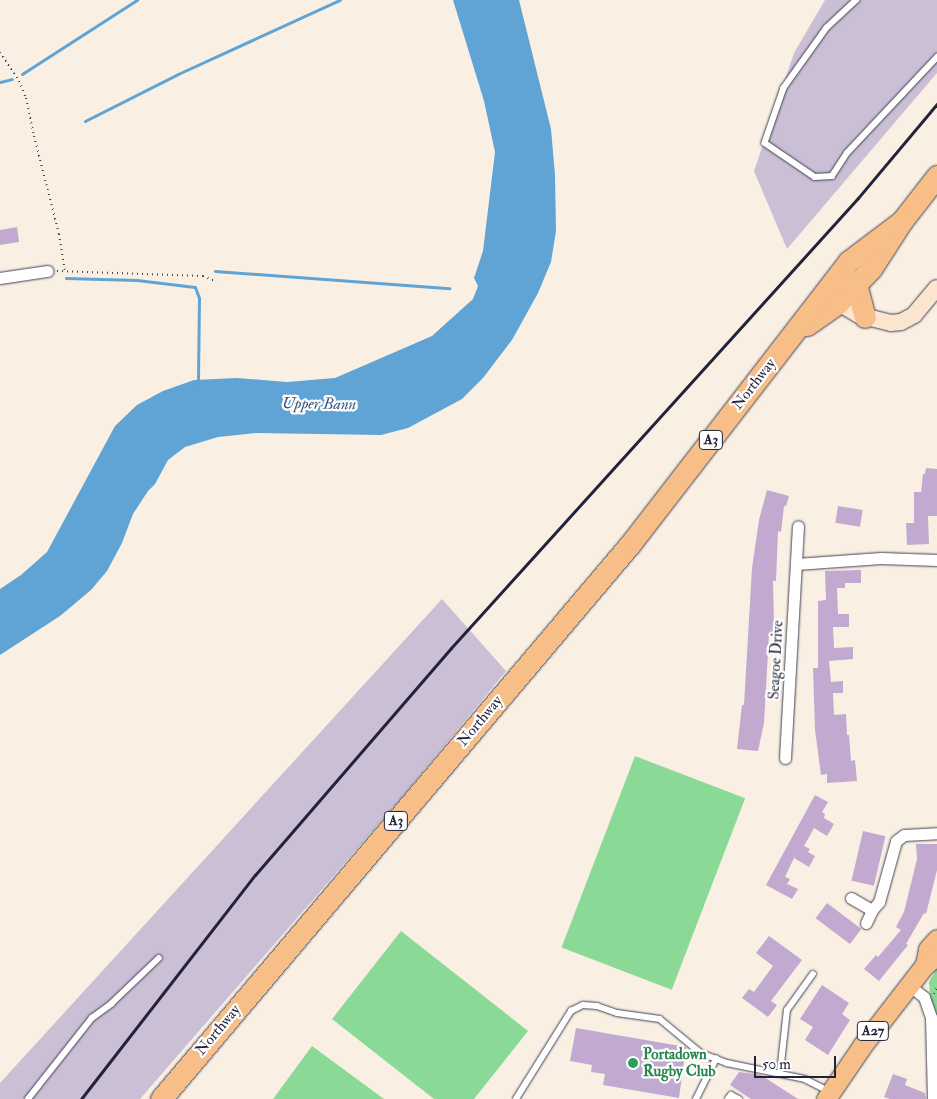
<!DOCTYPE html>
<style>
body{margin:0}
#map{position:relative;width:937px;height:1099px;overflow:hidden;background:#f9f0e3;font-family:"IM FELL Double Pica",serif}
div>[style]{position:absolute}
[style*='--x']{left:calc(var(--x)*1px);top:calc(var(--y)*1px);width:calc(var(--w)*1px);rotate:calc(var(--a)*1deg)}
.industrial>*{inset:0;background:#cbbfd5}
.green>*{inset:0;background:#8bd997;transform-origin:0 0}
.water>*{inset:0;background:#5fa4d4}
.stream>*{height:3px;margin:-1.5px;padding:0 1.5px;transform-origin:1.5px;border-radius:1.5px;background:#5fa4d4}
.building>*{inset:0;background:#c1a9d0;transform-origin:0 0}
.path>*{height:2px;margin-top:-1px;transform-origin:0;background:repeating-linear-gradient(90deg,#424154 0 1px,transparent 0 5px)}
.roads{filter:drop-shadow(0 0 1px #424154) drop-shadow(0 0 1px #424154)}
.lane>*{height:5.5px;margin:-2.75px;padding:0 2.75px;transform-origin:2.75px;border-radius:2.75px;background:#fff}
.street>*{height:11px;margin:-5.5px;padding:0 5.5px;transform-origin:5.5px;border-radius:5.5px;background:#fff}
.secondary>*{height:16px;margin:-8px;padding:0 8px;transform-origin:8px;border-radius:8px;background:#fce5cf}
.primary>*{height:19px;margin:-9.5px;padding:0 9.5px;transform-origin:9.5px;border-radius:9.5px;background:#f7be87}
.highway>*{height:21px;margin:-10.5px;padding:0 10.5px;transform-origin:10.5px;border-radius:10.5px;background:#f7be87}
.rail>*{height:3px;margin:-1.5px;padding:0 1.5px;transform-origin:1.5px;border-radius:1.5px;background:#22223b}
.dots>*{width:14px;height:14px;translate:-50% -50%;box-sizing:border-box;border:2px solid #fff;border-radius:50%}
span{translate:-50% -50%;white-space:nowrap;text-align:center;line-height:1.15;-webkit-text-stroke:4.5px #fff;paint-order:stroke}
.shield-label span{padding:1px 4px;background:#fff;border:1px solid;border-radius:4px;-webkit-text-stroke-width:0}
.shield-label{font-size:14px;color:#22223b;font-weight:700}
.street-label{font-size:15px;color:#22223b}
.leisure-label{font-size:15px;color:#27864d;font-weight:700}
.left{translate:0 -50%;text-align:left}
.water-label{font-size:16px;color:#3d5c80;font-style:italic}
.scale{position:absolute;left:754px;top:1056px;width:82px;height:22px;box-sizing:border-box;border:2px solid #22223b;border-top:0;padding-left:6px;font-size:15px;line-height:18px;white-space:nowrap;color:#22223b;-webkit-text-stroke:4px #fff;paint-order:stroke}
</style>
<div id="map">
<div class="industrial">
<i style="clip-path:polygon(825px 0,937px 0,937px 73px,787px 249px,754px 171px,794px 53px)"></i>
<i style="clip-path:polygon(442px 599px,506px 671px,402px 797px,140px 1099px,0 1099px,0 1083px)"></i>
</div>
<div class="green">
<i style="left:635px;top:756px;width:118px;height:205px;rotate:21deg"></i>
<i style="clip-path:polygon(401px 931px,528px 1031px,474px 1099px,434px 1099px,332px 1019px)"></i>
<i style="clip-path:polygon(937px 968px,937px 1099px,929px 982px)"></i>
<i style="clip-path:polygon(312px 1046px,384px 1099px,273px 1099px)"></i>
</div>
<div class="water">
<i style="clip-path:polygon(453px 0,519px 0,551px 129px,555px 175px,556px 231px,551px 262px,538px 293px,512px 340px,483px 378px,462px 399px,408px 428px,381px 435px,256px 433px,218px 437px,185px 447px,168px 460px,155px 484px,148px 491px,133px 514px,122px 543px,107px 571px,91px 590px,60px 616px,0 655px,0 589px,21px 575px,47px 552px,115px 426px,137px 405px,163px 391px,194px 380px,237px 378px,287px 382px,335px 378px,432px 336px,473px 299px,478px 286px,474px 278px,483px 251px,495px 152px,484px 101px)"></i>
</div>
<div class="stream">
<i style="--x:22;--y:74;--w:137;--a:-32.8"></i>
<i style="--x:0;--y:82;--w:12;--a:-14"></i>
<i style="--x:85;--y:121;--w:104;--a:-26.8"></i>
<i style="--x:178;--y:74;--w:178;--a:-24.6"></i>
<i style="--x:215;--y:271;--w:235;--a:4.2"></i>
<i style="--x:66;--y:278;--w:71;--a:1.6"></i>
<i style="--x:137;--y:280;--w:58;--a:6.9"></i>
<i style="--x:195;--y:287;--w:12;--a:70"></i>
<i style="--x:199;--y:298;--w:85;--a:90.7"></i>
</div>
<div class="building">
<i style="clip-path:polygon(17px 227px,19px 242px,0 245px,0 230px)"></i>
<i style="clip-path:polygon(926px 468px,937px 469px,937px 516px,928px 516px,929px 544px,907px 545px,906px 523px,914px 523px,914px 492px,921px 492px,923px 474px,925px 474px)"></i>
<i style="clip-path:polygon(767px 490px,789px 496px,786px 506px,784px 506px,781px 532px,778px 531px,776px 581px,773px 581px,774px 624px,773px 636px,769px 635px,764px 723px,758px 751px,737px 749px,742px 705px,744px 705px,752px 568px,759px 520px)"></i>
<i style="left:838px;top:506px;width:25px;height:17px;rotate:9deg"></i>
<i style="clip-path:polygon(861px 570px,861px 583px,845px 583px,845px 588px,837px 588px,838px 614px,849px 614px,849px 627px,833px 627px,834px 648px,853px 647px,853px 659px,829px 661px,831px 682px,843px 681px,843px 693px,833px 693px,834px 715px,846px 714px,847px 735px,849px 735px,851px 761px,855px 760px,857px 781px,827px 783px,827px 774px,821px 775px,815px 730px,813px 668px,818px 668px,818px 601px,826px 600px,825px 571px)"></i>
<i style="clip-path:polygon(815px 795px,828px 802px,822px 812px,825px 814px,824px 818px,834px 824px,827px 836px,814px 828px,804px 846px,810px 849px,808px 852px,815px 856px,809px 867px,794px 858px,785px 877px,790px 879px,787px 884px,798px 889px,792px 899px,766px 885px)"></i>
<i style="left:863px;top:831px;width:23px;height:51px;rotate:13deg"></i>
<i style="clip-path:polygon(916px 844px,937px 844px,937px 870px,926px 914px,924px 913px,906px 944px,908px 945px,879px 981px,864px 969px,876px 955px,878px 957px,901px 930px,896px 927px,904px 912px,917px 859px)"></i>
<i style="left:827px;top:903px;width:43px;height:19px;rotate:37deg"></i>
<i style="clip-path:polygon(769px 936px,802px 960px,771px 1001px,777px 1005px,768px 1017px,742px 998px,749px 989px,754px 992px,773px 966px,756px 953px)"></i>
<i style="clip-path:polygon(822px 985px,849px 1003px,842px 1014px,850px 1020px,828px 1055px,805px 1040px,813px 1027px,800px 1019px)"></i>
<i style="clip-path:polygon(576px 1028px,686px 1047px,679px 1098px,603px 1085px,605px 1074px,591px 1072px,592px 1065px,570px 1061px)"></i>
<i style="clip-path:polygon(739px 1072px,761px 1075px,798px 1099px,751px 1099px,730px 1085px)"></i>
<i style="clip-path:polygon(893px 1074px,907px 1079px,905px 1085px,925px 1093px,926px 1099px,890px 1099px,884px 1097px)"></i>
</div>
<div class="path">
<i style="--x:0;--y:52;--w:35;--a:57"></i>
<i style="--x:19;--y:81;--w:18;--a:68"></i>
<i style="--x:26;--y:98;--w:39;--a:78"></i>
<i style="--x:34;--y:136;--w:101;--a:75.7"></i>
<i style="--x:59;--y:234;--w:37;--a:81"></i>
<i style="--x:57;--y:271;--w:146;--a:2"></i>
<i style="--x:203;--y:276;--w:15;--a:23"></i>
<i style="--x:934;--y:994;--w:8;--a:-67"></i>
</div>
<div class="roads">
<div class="lane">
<i style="--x:857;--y:0;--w:41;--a:137"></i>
<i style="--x:827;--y:28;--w:74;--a:125.6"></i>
<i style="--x:784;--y:88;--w:58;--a:109.1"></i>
<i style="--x:765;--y:143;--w:60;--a:34.2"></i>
<i style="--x:815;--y:177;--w:17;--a:-3"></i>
<i style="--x:832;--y:176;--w:27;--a:-57"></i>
<i style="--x:847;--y:153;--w:132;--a:-46.8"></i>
<i style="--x:780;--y:1073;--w:63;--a:-83.7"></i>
<i style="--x:787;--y:1010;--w:44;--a:-54.2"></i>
<i style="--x:28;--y:1099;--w:103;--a:-51.7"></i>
<i style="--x:92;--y:1018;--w:24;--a:-36"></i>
<i style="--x:111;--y:1004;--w:66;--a:-43.8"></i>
<i style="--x:516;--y:1099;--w:104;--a:-58"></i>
<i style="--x:571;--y:1011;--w:13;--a:-27"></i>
<i style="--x:583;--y:1005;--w:14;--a:4"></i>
<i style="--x:597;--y:1006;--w:21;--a:19"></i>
<i style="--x:617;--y:1013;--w:43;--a:7.9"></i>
<i style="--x:660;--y:1019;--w:53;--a:39.7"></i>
<i style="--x:701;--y:1053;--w:28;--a:21"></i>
<i style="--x:727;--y:1063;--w:80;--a:11.6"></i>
<i style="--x:805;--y:1079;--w:27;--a:27"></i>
<i style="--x:696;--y:1099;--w:45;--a:-63.4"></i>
<i style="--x:728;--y:1099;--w:5;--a:-53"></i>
<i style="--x:731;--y:1095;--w:9;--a:27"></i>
</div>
<div class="street">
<i style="--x:0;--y:278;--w:48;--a:-8.5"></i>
<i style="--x:796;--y:564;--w:85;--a:-4"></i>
<i style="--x:881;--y:558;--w:56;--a:2"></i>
<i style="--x:785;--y:758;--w:232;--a:-86.8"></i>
<i style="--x:851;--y:898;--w:24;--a:30"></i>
<i style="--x:866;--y:923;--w:14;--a:-65"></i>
<i style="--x:872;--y:910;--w:11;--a:-49"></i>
<i style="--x:879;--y:902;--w:63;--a:-74.4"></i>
<i style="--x:896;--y:841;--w:10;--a:-37"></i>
<i style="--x:904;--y:835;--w:33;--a:-3"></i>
<i style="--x:909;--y:985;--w:19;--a:39"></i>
<i style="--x:924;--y:997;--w:21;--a:71"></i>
<i style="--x:931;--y:1017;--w:82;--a:88.6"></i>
</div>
<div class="secondary">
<i style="--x:829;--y:297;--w:35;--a:31"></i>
<i style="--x:859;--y:315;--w:33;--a:14"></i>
<i style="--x:891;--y:323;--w:10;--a:-6"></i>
<i style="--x:901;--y:322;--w:15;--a:-28"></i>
<i style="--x:914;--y:315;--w:35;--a:-50"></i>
</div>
<div class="primary">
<i style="--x:925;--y:965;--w:16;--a:-79"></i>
<i style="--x:928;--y:949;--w:13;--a:-48"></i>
<i style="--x:826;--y:1099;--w:64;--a:-55.8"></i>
<i style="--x:862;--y:1046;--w:101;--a:-52.2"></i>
<i style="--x:924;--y:966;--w:17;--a:-40"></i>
</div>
<div class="highway">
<i style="--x:856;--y:284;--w:34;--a:75"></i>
<i style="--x:807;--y:325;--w:38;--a:-35"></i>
<i style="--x:838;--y:303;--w:47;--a:-45.9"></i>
<i style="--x:871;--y:269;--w:57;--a:-57.1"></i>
<i style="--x:902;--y:221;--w:57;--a:-52.1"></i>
<i style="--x:161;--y:1099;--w:728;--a:-49.79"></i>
<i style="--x:631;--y:543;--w:356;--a:-52.3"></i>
<i style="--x:849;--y:261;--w:66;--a:-37"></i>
</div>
</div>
<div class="rail">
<i style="--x:81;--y:1099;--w:284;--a:-52.2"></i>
<i style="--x:255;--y:875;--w:300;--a:-49.2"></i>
<i style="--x:451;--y:648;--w:607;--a:-47.87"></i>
<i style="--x:858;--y:198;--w:123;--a:-50"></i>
</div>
<div class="dots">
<i style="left:633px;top:1063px;background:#2e9e5b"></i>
</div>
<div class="shield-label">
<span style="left:711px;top:440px">A3</span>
<span style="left:396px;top:821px">A3</span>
<span style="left:873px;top:1031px">A27</span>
</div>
<div class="street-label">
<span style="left:754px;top:384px;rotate:-52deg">Northway</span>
<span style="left:776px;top:660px;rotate:-87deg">Seagoe Drive</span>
<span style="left:480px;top:721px;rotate:-50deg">Northway</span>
<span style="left:218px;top:1030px;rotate:-50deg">Northway</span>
</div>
<div class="leisure-label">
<span class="left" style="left:643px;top:1063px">Portadown<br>Rugby Club</span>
</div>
<div class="water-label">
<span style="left:319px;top:404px;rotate:1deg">Upper Bann</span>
</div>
<div class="scale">50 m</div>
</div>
